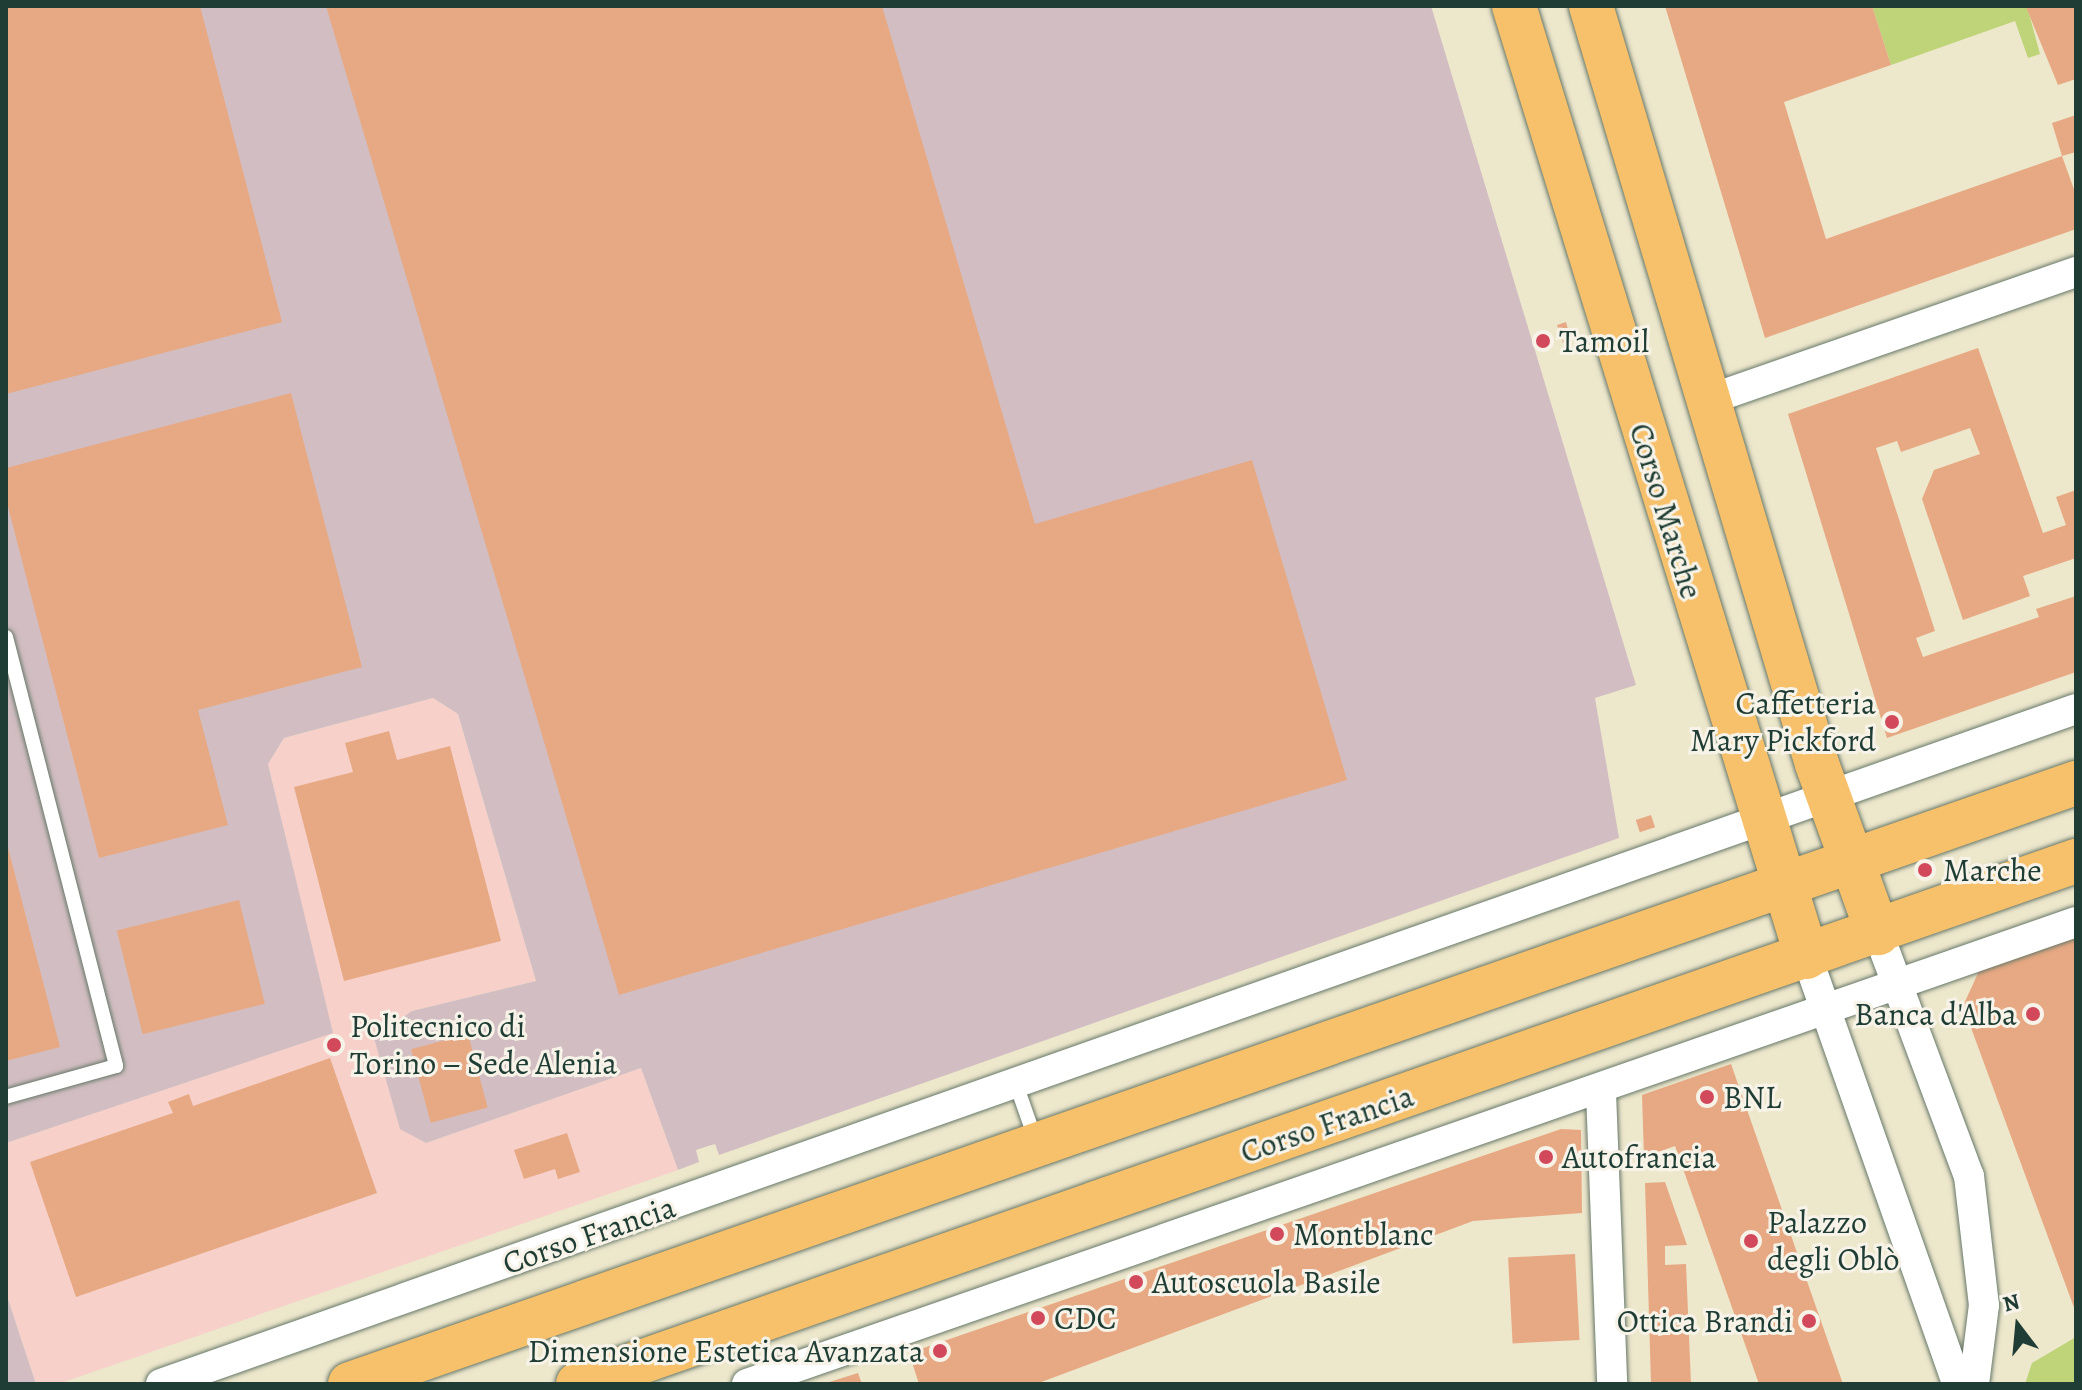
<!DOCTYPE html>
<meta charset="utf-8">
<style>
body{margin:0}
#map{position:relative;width:2082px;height:1390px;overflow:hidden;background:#ede7cc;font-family:Alegreya,serif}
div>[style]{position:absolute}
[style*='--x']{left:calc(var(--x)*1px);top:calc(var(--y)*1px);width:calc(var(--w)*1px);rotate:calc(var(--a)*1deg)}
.built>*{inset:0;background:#f7d0ca}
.industrial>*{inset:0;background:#d2bec2}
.green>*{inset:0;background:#bfd478}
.building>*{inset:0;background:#e7a983;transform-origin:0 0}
.roads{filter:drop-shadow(0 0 2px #677869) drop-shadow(0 0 2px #677869)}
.lane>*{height:14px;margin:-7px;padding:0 7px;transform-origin:7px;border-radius:7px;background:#fff}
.street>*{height:30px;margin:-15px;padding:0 15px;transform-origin:15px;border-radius:15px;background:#fff}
.primary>*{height:44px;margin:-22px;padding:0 22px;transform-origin:22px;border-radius:22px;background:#f7c06b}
.dots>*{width:22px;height:22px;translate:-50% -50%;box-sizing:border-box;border:4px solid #f7f3e8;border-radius:50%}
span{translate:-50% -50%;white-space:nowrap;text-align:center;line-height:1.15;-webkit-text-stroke:6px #f7f3e8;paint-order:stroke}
.poi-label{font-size:32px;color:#1f3d34}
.left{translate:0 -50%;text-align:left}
.right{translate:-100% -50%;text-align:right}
.street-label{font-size:32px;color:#1f3d34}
.frame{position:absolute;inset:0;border:8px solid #1f3d34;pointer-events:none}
.north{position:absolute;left:1978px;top:1286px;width:80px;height:80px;-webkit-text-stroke:6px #f7f3e8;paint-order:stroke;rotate:344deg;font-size:22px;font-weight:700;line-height:32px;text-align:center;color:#1f3d34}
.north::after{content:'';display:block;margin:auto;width:28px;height:36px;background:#1f3d34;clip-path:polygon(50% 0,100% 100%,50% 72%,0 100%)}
</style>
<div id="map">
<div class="built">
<i style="clip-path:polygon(433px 698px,458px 714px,536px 981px,412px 1011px,426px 1143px,641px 1068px,678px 1170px,58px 1384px,36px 1384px,6px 1293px,6px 1143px,332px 1033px,268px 764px,284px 738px)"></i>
</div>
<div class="industrial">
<i style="clip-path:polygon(6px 6px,1431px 6px,1636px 685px,1595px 698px,1619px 838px,719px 1155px,715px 1144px,705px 1147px,696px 1150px,699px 1162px,678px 1170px,641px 1068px,426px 1143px,400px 1129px,374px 1038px,412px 1011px,536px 981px,458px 714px,433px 698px,284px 738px,268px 764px,333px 1033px,6px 1143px)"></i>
<i style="clip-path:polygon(6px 1293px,36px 1384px,6px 1384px)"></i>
</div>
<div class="green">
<i style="clip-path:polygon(1872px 6px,2027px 6px,2040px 54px,2028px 58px,2015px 21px,1891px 65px)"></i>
<i style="clip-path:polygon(2076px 1337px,2076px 1384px,2025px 1384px,2032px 1363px)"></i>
</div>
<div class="building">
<i style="clip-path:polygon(6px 6px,200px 6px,282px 322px,6px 394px)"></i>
<i style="clip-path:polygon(326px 6px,882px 6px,1035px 524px,1252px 460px,1347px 780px,619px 995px)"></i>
<i style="clip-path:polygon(1665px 6px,1872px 6px,1891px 65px,1784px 102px,1826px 239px,2062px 156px,2052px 123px,2076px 115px,2076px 152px,2062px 156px,2076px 195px,2076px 229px,1765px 338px)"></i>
<i style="clip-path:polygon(2076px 6px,2076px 79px,2058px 85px,2026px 7px)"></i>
<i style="clip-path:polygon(1566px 322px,1571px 341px,1563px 343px,1557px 325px)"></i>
<i style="clip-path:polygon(1978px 348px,2043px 533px,2066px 525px,2056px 497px,2076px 490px,2076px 558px,2023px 576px,2030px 596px,1963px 620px,1922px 499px,1934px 470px,1980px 454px,1970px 428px,1901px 452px,1897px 441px,1876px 448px,1935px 631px,1916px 638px,1923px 657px,2039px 617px,2036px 609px,2076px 596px,2076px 672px,1887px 738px,1788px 414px)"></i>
<i style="clip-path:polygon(291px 393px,362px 667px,198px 710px,228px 825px,99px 858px,6px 499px,6px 468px)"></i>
<i style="clip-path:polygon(389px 731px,397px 760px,450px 746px,501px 941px,344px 981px,294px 787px,353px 772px,345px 743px)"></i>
<i style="left:1651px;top:815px;width:13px;height:16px;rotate:72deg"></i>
<i style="clip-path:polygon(6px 840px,60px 1047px,6px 1061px)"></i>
<i style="left:239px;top:900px;width:107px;height:126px;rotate:76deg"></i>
<i style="clip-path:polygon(2076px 933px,2076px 1313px,1963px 1006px,1979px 971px)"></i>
<i style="left:468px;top:1034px;width:76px;height:59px;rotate:75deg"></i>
<i style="clip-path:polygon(330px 1058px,377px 1193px,76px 1297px,30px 1162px,173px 1113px,168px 1102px,189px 1094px,193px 1106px)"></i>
<i style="clip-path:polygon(1731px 1064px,1843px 1384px,1759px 1384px,1675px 1146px,1644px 1157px,1642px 1095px)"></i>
<i style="clip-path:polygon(1561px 1129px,1581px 1130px,1582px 1213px,1473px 1221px,1036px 1384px,919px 1384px,909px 1353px)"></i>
<i style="clip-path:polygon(567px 1133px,580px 1172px,558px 1179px,555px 1169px,524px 1179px,514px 1150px)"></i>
<i style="clip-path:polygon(1665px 1182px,1687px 1245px,1665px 1246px,1665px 1265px,1686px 1264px,1691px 1384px,1651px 1384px,1645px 1183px)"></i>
<i style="left:1575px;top:1254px;width:86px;height:67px;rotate:87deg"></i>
<i style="clip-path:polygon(858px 1373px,862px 1384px,826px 1384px,826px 1383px)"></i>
</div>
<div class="roads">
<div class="lane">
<i style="--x:6;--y:637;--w:443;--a:75.6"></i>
<i style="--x:116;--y:1066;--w:114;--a:164.3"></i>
<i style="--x:1016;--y:1084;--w:60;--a:70.7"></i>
</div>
<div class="street">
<i style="--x:1708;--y:400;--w:390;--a:-19.2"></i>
<i style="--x:1878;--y:933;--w:259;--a:69.5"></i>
<i style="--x:1969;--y:1176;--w:130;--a:83.4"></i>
<i style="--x:1984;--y:1305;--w:80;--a:97.2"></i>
<i style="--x:1807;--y:957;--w:453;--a:70.6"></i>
<i style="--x:1601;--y:1092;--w:292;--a:87.8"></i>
<i style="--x:161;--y:1384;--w:2030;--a:-19.42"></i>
<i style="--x:747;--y:1384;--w:1407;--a:-19.17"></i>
</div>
<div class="primary">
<i style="--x:1514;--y:6;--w:995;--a:72.88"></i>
<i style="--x:1591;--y:6;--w:791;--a:73.4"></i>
<i style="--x:1817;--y:764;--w:180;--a:70.2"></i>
<i style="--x:350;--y:1384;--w:1828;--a:-19.2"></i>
<i style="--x:578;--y:1384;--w:1587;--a:-19.25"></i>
</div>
</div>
<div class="dots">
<i style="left:1543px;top:341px;background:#d1495b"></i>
<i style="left:1892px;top:722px;background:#d1495b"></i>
<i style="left:1925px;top:870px;background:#d1495b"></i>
<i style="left:2033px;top:1014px;background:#d1495b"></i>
<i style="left:334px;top:1045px;background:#d1495b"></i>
<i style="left:1707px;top:1097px;background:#d1495b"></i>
<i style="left:1546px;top:1157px;background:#d1495b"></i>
<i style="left:1277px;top:1234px;background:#d1495b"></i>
<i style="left:1751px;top:1241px;background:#d1495b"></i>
<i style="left:1136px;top:1282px;background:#d1495b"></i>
<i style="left:1038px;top:1318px;background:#d1495b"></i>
<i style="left:1809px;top:1321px;background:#d1495b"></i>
<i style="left:940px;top:1351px;background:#d1495b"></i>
</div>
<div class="poi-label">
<span class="left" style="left:1559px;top:341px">Tamoil</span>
<span class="right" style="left:1876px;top:722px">Caffetteria<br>Mary Pickford</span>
<span class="left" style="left:1943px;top:870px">Marche</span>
<span class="right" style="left:2017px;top:1014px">Banca d'Alba</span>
<span class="left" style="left:350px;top:1045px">Politecnico di<br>Torino – Sede Alenia</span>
<span class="left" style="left:1723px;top:1097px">BNL</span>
<span class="left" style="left:1562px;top:1157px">Autofrancia</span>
<span class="left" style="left:1767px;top:1241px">Palazzo<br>degli Oblò</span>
<span class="left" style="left:1293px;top:1234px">Montblanc</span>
<span class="left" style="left:1152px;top:1282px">Autoscuola Basile</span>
<span class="left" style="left:1054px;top:1318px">CDC</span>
<span class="right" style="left:1793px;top:1321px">Ottica Brandi</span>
<span class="right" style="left:924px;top:1351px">Dimensione Estetica Avanzata</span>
</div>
<div class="street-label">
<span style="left:1666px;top:511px;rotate:73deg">Corso Marche</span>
<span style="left:1327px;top:1124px;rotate:-19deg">Corso Francia</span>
<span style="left:589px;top:1235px;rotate:-19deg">Corso Francia</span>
</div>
<div class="frame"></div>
<div class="north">N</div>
</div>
